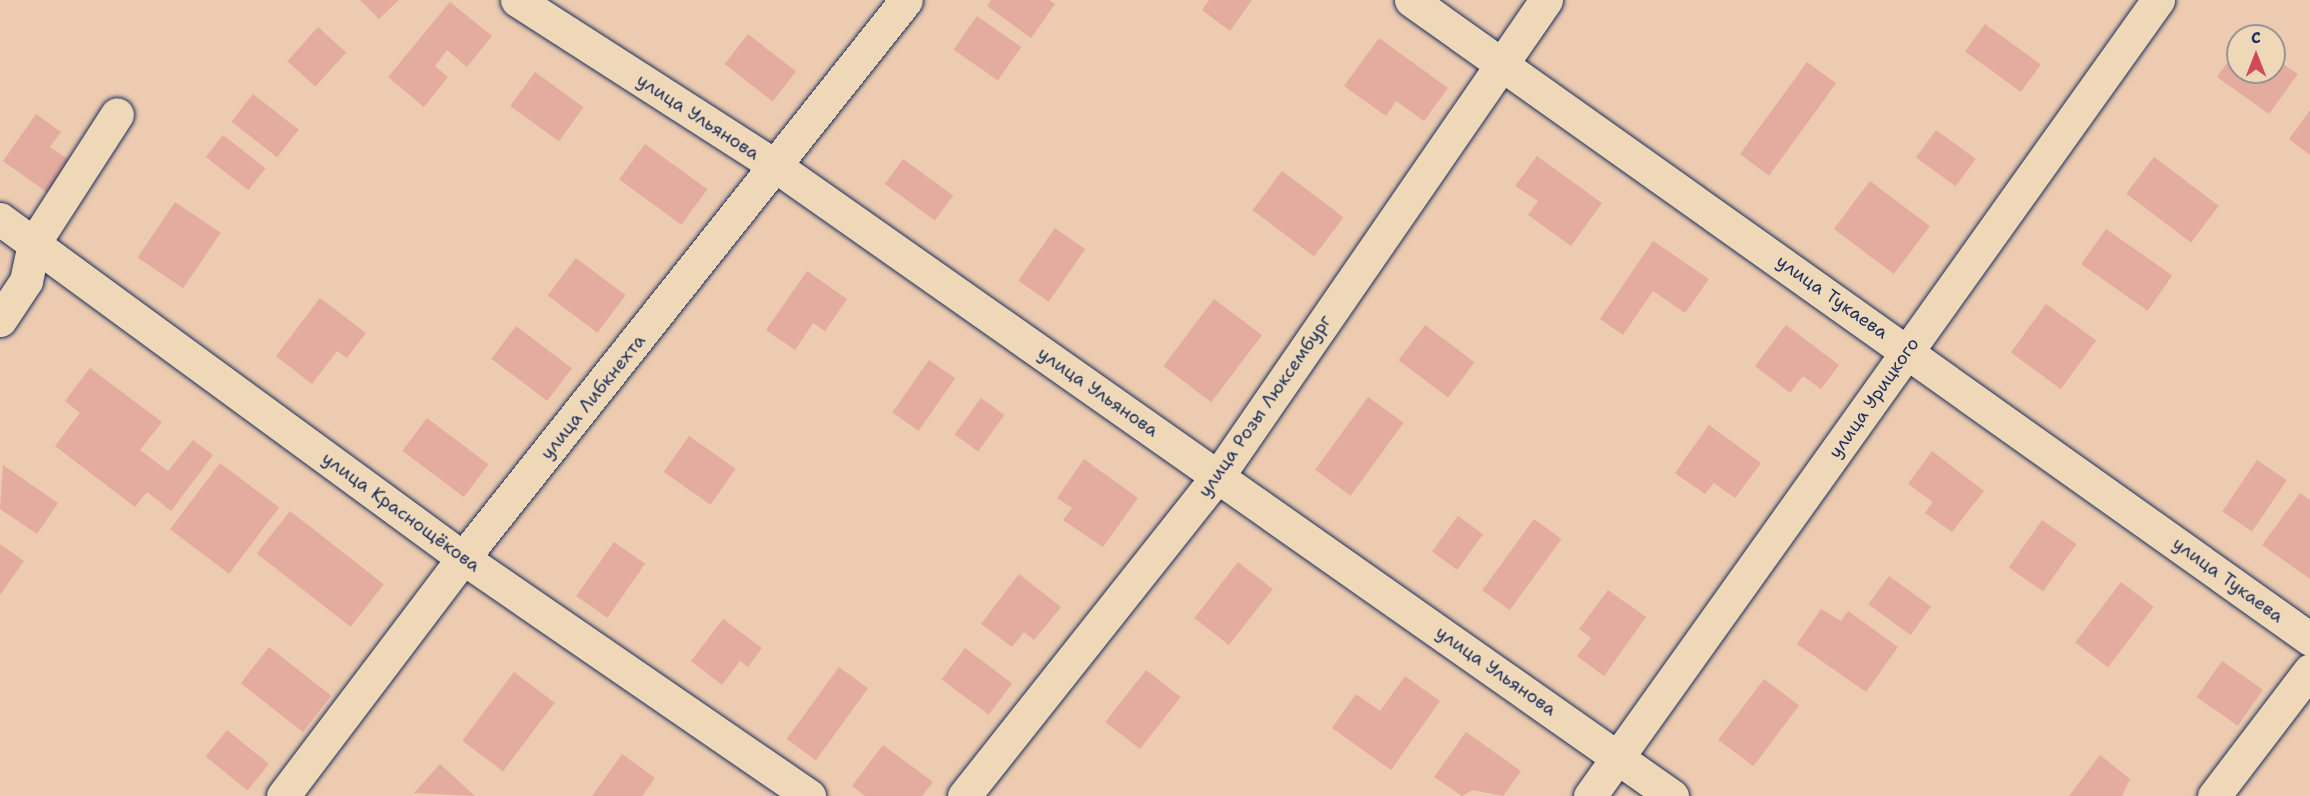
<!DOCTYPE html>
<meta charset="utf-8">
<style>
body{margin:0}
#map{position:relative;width:2310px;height:796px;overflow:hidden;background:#eccbb0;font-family:"Shantell Sans",sans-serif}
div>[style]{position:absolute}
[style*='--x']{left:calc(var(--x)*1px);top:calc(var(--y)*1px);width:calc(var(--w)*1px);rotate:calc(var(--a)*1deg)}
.building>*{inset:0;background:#e4ac9e;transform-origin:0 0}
.roads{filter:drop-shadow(0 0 2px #1b2f5e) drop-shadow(0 0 2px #1b2f5e)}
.street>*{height:33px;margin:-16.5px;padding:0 16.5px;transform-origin:16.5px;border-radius:16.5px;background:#efd8b8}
.secondary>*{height:33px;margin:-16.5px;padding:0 16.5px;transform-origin:16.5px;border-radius:16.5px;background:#efd8b8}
span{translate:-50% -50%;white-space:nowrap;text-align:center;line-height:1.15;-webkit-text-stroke:4.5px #efd8b8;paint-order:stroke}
.street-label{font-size:18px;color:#1b2f5e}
.north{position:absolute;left:2226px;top:24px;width:60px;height:60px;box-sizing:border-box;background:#efd8b8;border:2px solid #9a9494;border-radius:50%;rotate:0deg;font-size:16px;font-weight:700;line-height:24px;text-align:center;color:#1b2f5e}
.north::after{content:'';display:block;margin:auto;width:21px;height:27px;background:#d1495b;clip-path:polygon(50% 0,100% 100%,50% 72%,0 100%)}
</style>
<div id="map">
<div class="building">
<i style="clip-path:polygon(360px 0,399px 0,379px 19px)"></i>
<i style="clip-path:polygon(991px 0,1049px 0,1055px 4px,1031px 38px,987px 6px)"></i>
<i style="clip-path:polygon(1209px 0,1252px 0,1230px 31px,1202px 10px)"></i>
<i style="clip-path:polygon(450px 2px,492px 36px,467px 67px,447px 50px,435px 66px,448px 77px,424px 107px,388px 77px)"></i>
<i style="left:977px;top:16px;width:54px;height:41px;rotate:35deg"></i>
<i style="left:1985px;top:24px;width:69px;height:34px;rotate:36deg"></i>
<i style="left:318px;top:27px;width:38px;height:46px;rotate:42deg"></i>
<i style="left:748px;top:34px;width:61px;height:38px;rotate:38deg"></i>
<i style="clip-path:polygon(1379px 38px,1448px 88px,1424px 121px,1396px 101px,1386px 116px,1344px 86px)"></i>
<i style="clip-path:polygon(2238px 47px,2238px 72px,2274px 72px,2274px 58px,2298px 74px,2269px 114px,2217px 77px)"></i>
<i style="left:1807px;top:62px;width:36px;height:114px;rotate:36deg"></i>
<i style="left:535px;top:72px;width:60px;height:42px;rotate:36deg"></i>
<i style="left:253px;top:94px;width:58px;height:35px;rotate:38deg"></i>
<i style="clip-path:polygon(2310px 110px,2310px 155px,2289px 139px)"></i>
<i style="clip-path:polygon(36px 114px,61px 132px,50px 147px,71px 161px,48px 193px,3px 161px)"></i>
<i style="left:1936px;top:130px;width:49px;height:34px;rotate:36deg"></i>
<i style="left:223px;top:135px;width:54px;height:28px;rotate:38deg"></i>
<i style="left:645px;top:144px;width:77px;height:44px;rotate:36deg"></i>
<i style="clip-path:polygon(1537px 156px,1602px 203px,1571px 246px,1528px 215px,1538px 201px,1515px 186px)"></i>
<i style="left:2154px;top:157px;width:81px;height:46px;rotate:37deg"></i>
<i style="left:903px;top:159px;width:62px;height:31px;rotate:36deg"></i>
<i style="left:1282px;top:171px;width:77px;height:49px;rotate:37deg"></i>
<i style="left:1870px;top:181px;width:75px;height:60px;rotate:37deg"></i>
<i style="left:175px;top:202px;width:55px;height:67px;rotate:34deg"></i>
<i style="left:1055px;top:228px;width:37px;height:64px;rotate:35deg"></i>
<i style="left:2106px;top:229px;width:81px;height:43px;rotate:35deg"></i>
<i style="clip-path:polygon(1653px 241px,1709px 279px,1685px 313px,1653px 291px,1623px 335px,1600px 319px)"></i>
<i style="left:576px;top:258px;width:62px;height:47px;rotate:37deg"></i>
<i style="clip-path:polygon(807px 271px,847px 299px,825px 331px,813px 323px,795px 350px,766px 330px)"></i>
<i style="clip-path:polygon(320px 298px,366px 333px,347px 358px,337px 351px,312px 384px,276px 356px)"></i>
<i style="left:1214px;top:299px;width:60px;height:84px;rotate:37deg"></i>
<i style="left:2046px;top:304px;width:62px;height:60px;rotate:36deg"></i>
<i style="left:1425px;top:325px;width:62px;height:44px;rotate:37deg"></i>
<i style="clip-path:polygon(1786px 325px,1839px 365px,1821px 389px,1803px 376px,1790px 393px,1755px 366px)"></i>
<i style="left:516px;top:326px;width:70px;height:41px;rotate:37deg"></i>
<i style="left:929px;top:360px;width:32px;height:64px;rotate:35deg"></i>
<i style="clip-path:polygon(90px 368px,162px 422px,140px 450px,168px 471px,193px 440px,213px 455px,171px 511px,147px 492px,135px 507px,55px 446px,80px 413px,65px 401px)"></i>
<i style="left:1368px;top:397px;width:44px;height:90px;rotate:36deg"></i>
<i style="left:981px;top:398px;width:29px;height:45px;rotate:36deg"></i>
<i style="left:427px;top:418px;width:77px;height:41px;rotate:37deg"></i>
<i style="clip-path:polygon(1709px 425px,1761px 463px,1735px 498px,1714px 483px,1705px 494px,1675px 473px)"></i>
<i style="left:689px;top:436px;width:57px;height:44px;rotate:35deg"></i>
<i style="clip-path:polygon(1932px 451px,1984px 491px,1952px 532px,1925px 513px,1933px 502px,1908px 484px)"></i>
<i style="clip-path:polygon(1084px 459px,1138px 498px,1103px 547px,1063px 520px,1072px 508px,1057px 498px)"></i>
<i style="left:2257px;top:460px;width:36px;height:62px;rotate:34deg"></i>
<i style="left:220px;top:463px;width:74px;height:83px;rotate:37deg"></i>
<i style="clip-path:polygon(3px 465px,58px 503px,37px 534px,0 509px)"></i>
<i style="clip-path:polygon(2300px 493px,2310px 500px,2310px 579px,2262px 545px)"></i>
<i style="left:290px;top:511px;width:119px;height:54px;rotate:38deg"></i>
<i style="left:1458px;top:516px;width:31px;height:44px;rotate:36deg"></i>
<i style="left:1534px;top:519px;width:34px;height:88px;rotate:36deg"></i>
<i style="left:2042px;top:520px;width:42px;height:58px;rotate:35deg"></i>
<i style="left:614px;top:542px;width:38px;height:66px;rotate:35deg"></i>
<i style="clip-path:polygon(0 544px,24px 561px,0 595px)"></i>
<i style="left:1238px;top:562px;width:44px;height:71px;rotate:38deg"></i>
<i style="clip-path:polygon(1019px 574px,1061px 607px,1034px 640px,1024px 632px,1012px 647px,981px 624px)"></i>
<i style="left:1889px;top:576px;width:52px;height:35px;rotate:36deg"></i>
<i style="left:2121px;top:582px;width:41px;height:76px;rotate:37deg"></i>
<i style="clip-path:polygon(1608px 590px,1646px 617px,1604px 676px,1577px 656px,1591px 638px,1579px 629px)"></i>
<i style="clip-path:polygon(1821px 609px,1841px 621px,1848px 611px,1898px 647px,1866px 692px,1797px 644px)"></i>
<i style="clip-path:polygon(723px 619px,762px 648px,748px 667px,740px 661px,722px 685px,691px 661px)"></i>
<i style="left:269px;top:647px;width:79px;height:46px;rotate:38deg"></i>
<i style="left:965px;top:648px;width:59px;height:39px;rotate:37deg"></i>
<i style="left:2222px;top:661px;width:50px;height:44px;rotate:35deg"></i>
<i style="left:839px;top:667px;width:36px;height:89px;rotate:36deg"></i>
<i style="left:1146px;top:670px;width:44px;height:66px;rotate:38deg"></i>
<i style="left:514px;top:672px;width:51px;height:86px;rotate:37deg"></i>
<i style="clip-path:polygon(1405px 676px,1440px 701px,1391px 770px,1332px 728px,1356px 694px,1380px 711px)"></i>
<i style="left:1764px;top:679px;width:44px;height:76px;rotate:37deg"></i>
<i style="left:227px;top:730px;width:54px;height:34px;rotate:39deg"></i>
<i style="clip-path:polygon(1466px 732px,1521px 771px,1503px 796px,1473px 790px,1462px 796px,1434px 777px)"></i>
<i style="clip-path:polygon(883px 745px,933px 782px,922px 796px,865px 796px,852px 786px)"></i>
<i style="clip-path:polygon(622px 754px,655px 778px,642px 796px,592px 796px)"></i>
<i style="clip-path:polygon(2100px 755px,2130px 779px,2122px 796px,2069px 796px)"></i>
<i style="clip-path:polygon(440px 764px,475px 796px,414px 793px)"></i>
</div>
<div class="roads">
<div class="street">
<i style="--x:517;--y:0;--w:309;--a:32.7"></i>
<i style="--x:777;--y:167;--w:1094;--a:35.1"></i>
<i style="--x:1411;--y:0;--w:1103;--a:35.4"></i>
<i style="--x:0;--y:219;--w:574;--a:36.21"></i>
<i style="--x:463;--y:558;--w:420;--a:34.5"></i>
<i style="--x:0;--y:320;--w:47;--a:-56.3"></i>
<i style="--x:26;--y:281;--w:39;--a:-78"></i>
<i style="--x:34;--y:243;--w:153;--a:-57.2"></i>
<i style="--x:283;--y:796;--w:298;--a:-52.9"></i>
<i style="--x:463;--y:558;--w:712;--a:-51.55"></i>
<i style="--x:964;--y:796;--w:409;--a:-51.6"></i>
<i style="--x:1218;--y:476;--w:578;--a:-55.43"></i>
<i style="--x:2214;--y:796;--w:158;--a:-52.7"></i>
</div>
<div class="secondary">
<i style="--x:1590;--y:796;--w:978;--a:-54.49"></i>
</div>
</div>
<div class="street-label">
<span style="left:698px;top:117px;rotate:33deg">улица Ульянова</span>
<span style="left:1832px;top:297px;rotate:35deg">улица Тукаева</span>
<span style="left:1098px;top:392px;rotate:35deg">улица Ульянова</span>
<span style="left:593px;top:397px;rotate:-51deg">улица Либкнехта</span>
<span style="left:1874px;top:398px;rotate:-55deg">улица Урицкого</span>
<span style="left:1265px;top:406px;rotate:-55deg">улица Розы Люксембург</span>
<span style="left:401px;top:512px;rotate:36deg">улица Краснощёкова</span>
<span style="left:2228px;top:580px;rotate:36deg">улица Тукаева</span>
<span style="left:1496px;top:671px;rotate:35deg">улица Ульянова</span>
</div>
<div class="north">С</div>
</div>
